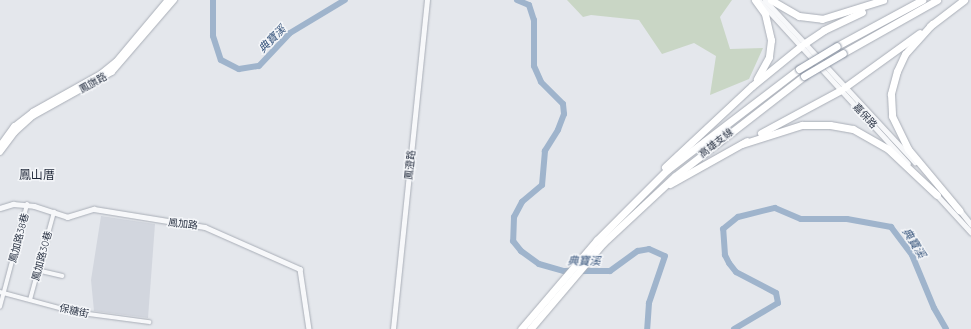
<!DOCTYPE html>
<meta charset="utf-8">
<style>
body{margin:0}
#map{position:relative;width:971px;height:329px;overflow:hidden;background:#e4e7ec;font-family:Quicksand,"Noto Sans TC",sans-serif}
div>[style]{position:absolute}
[style*='--x']{left:calc(var(--x)*1px);top:calc(var(--y)*1px);width:calc(var(--w)*1px);rotate:calc(var(--a)*1deg)}
.built>*{inset:0;background:#d2d6de}
.green>*{inset:0;background:#c9d6c5}
.river>*{height:6px;margin:-3px;padding:0 3px;transform-origin:3px;border-radius:3px;background:#9fb4cc}
.roads{filter:drop-shadow(0 0 1px #a9aeb7) drop-shadow(0 0 1px #a9aeb7)}
.minor>*{height:3.5px;margin:-1.75px;padding:0 1.75px;transform-origin:1.75px;border-radius:1.75px;background:#f7f8fa}
.tertiary>*{height:4.5px;margin:-2.25px;padding:0 2.25px;transform-origin:2.25px;border-radius:2.25px;background:#f7f8fa}
.primary>*{height:5.5px;margin:-2.75px;padding:0 2.75px;transform-origin:2.75px;border-radius:2.75px;background:#fff}
.motorway>*{height:7px;margin:-3.5px;padding:0 3.5px;transform-origin:3.5px;border-radius:3.5px;background:#fff}
.bridges{filter:drop-shadow(0 0 1px #8b94a3) drop-shadow(0 0 1px #8b94a3)}
.motorway-bridge>*{height:7px;margin:-3.5px;padding:0 3.5px;transform-origin:3.5px;border-radius:3.5px;background:#fff}
span{translate:-50% -50%;white-space:nowrap;text-align:center;line-height:1.15;-webkit-text-stroke:3px #f4f6f9;paint-order:stroke}
.street-label{font-size:10px;color:#2b3445}
.water-label{font-size:11px;color:#34527a;font-style:italic}
.quarter-label{font-size:12px;color:#1d2536}
</style>
<div id="map">
<div class="built">
<i style="clip-path:polygon(101px 216px,155px 224px,148px 318px,94px 311px,91px 280px)"></i>
</div>
<div class="green">
<i style="clip-path:polygon(567px 0,732px 0,720px 17px,730px 49px,763px 48px,749px 79px,710px 95px,716px 56px,694px 43px,662px 54px,639px 20px,591px 15px,583px 17px)"></i>
</div>
<div class="river">
<i style="--x:213;--y:0;--w:36;--a:90"></i>
<i style="--x:213;--y:36;--w:25;--a:72"></i>
<i style="--x:221;--y:60;--w:20;--a:27"></i>
<i style="--x:239;--y:69;--w:20;--a:-9"></i>
<i style="--x:259;--y:66;--w:45;--a:-46.8"></i>
<i style="--x:290;--y:33;--w:64;--a:-31"></i>
<i style="--x:517;--y:0;--w:13;--a:23"></i>
<i style="--x:529;--y:5;--w:16;--a:72"></i>
<i style="--x:534;--y:20;--w:46;--a:90"></i>
<i style="--x:534;--y:66;--w:17;--a:66"></i>
<i style="--x:541;--y:82;--w:31;--a:45"></i>
<i style="--x:563;--y:104;--w:10;--a:84"></i>
<i style="--x:564;--y:114;--w:17;--a:111"></i>
<i style="--x:558;--y:130;--w:25;--a:122"></i>
<i style="--x:545;--y:151;--w:34;--a:95"></i>
<i style="--x:542;--y:185;--w:26;--a:140"></i>
<i style="--x:522;--y:202;--w:17;--a:118"></i>
<i style="--x:514;--y:217;--w:24;--a:92"></i>
<i style="--x:513;--y:241;--w:13;--a:51"></i>
<i style="--x:521;--y:251;--w:22;--a:36"></i>
<i style="--x:539;--y:264;--w:26;--a:16"></i>
<i style="--x:564;--y:271;--w:46;--a:0"></i>
<i style="--x:610;--y:271;--w:34;--a:-36"></i>
<i style="--x:638;--y:251;--w:11;--a:-10"></i>
<i style="--x:649;--y:249;--w:17;--a:24"></i>
<i style="--x:665;--y:256;--w:50;--a:108.8"></i>
<i style="--x:649;--y:303;--w:26;--a:94"></i>
<i style="--x:734;--y:329;--w:51;--a:-30.6"></i>
<i style="--x:778;--y:303;--w:10;--a:-101"></i>
<i style="--x:776;--y:293;--w:45;--a:-152.3"></i>
<i style="--x:736;--y:272;--w:11;--a:-128"></i>
<i style="--x:729;--y:263;--w:9;--a:-117"></i>
<i style="--x:725;--y:255;--w:26;--a:-94"></i>
<i style="--x:723;--y:229;--w:19;--a:-39"></i>
<i style="--x:738;--y:217;--w:38;--a:-14"></i>
<i style="--x:775;--y:208;--w:28;--a:23"></i>
<i style="--x:801;--y:219;--w:46;--a:0"></i>
<i style="--x:847;--y:219;--w:45;--a:10.3"></i>
<i style="--x:891;--y:227;--w:35;--a:53"></i>
<i style="--x:912;--y:255;--w:57;--a:67.5"></i>
<i style="--x:934;--y:308;--w:24;--a:60"></i>
</div>
<div class="roads">
<div class="minor">
<i style="--x:37;--y:270;--w:26;--a:13"></i>
<i style="--x:0;--y:292;--w:77;--a:15.1"></i>
<i style="--x:74;--y:312;--w:76;--a:7.6"></i>
<i style="--x:30;--y:300;--w:91;--a:-74.7"></i>
<i style="--x:0;--y:307;--w:106;--a:-75.2"></i>
</div>
<div class="tertiary">
<i style="--x:759;--y:0;--w:221;--a:47.6"></i>
<i style="--x:765;--y:0;--w:221;--a:47.2"></i>
<i style="--x:936;--y:194;--w:52;--a:47.4"></i>
<i style="--x:0;--y:208;--w:14;--a:-17"></i>
<i style="--x:13;--y:204;--w:21;--a:5"></i>
<i style="--x:34;--y:206;--w:35;--a:18"></i>
<i style="--x:67;--y:217;--w:28;--a:-17"></i>
<i style="--x:94;--y:209;--w:112;--a:9.2"></i>
<i style="--x:205;--y:227;--w:104;--a:23.9"></i>
<i style="--x:300;--y:269;--w:61;--a:81.5"></i>
<i style="--x:958;--y:208;--w:21;--a:51"></i>
<i style="--x:393;--y:329;--w:331;--a:-84.1"></i>
</div>
<div class="primary">
<i style="--x:0;--y:146;--w:24;--a:-54"></i>
<i style="--x:14;--y:127;--w:24;--a:-38"></i>
<i style="--x:33;--y:112;--w:78;--a:-29.2"></i>
<i style="--x:101;--y:74;--w:19;--a:-39"></i>
<i style="--x:116;--y:62;--w:81;--a:-50"></i>
<i style="--x:0;--y:152;--w:25;--a:-53"></i>
<i style="--x:15;--y:132;--w:24;--a:-42"></i>
<i style="--x:33;--y:116;--w:90;--a:-29.1"></i>
<i style="--x:112;--y:72;--w:95;--a:-49.3"></i>
</div>
<div class="motorway">
<i style="--x:755;--y:0;--w:17;--a:54"></i>
<i style="--x:765;--y:14;--w:27;--a:77"></i>
<i style="--x:771;--y:40;--w:17;--a:97"></i>
<i style="--x:769;--y:57;--w:25;--a:119"></i>
<i style="--x:771;--y:0;--w:32;--a:30"></i>
<i style="--x:799;--y:16;--w:23;--a:7"></i>
<i style="--x:822;--y:19;--w:64;--a:-17.3"></i>
<i style="--x:932;--y:24;--w:40;--a:132"></i>
<i style="--x:905;--y:54;--w:19;--a:115"></i>
<i style="--x:897;--y:71;--w:24;--a:105"></i>
<i style="--x:891;--y:94;--w:22;--a:87"></i>
<i style="--x:892;--y:116;--w:37;--a:64"></i>
<i style="--x:908;--y:149;--w:80;--a:50.1"></i>
<i style="--x:930;--y:26;--w:43;--a:-37.4"></i>
<i style="--x:805;--y:43;--w:23;--a:-34"></i>
<i style="--x:824;--y:30;--w:42;--a:-25.3"></i>
<i style="--x:837;--y:46;--w:97;--a:-28.4"></i>
<i style="--x:843;--y:53;--w:108;--a:-29.4"></i>
<i style="--x:845;--y:87;--w:92;--a:-35.8"></i>
<i style="--x:761;--y:133;--w:91;--a:-28.3"></i>
<i style="--x:742;--y:144;--w:63;--a:-17.6"></i>
<i style="--x:802;--y:125;--w:28;--a:0"></i>
<i style="--x:830;--y:125;--w:23;--a:10"></i>
<i style="--x:853;--y:129;--w:40;--a:29.7"></i>
<i style="--x:888;--y:149;--w:67;--a:43.2"></i>
<i style="--x:665;--y:167;--w:119;--a:-43"></i>
<i style="--x:752;--y:86;--w:63;--a:-39.2"></i>
<i style="--x:670;--y:184;--w:88;--a:-29.2"></i>
<i style="--x:521;--y:329;--w:117;--a:-49.5"></i>
<i style="--x:597;--y:240;--w:99;--a:-45"></i>
<i style="--x:667;--y:170;--w:166;--a:-37.4"></i>
<i style="--x:530;--y:329;--w:113;--a:-49.7"></i>
<i style="--x:603;--y:243;--w:98;--a:-42.9"></i>
<i style="--x:675;--y:176;--w:163;--a:-37.8"></i>
</div>
</div>
<div class="bridges">
<div class="motorway-bridge">
<i style="--x:799;--y:69;--w:44;--a:-31.2"></i>
<i style="--x:804;--y:76;--w:45;--a:-30.5"></i>
</div>
</div>
<div class="street-label">
<span style="left:93px;top:83px;rotate:-29deg">鳳旗路</span>
<span style="left:865px;top:116px;rotate:47deg">嘉保路</span>
<span style="left:716px;top:143px;rotate:-38deg">高雄支線</span>
<span style="left:410px;top:165px;rotate:-84deg">鳳澄路</span>
<span style="left:183px;top:224px;rotate:7deg">鳳加路</span>
<span style="left:19px;top:238px;rotate:-75deg">鳳加路38巷</span>
<span style="left:42px;top:256px;rotate:-75deg">鳳加路30巷</span>
<span style="left:74px;top:311px;rotate:12deg">保糖街</span>
</div>
<div class="water-label">
<span style="left:272px;top:39px;rotate:-45deg">典寶溪</span>
<span style="left:914px;top:243px;rotate:58deg">典寶溪</span>
<span style="left:584px;top:261px;rotate:1deg">典寶溪</span>
</div>
<div class="quarter-label">
<span style="left:37px;top:175px">鳳山厝</span>
</div>
</div>
